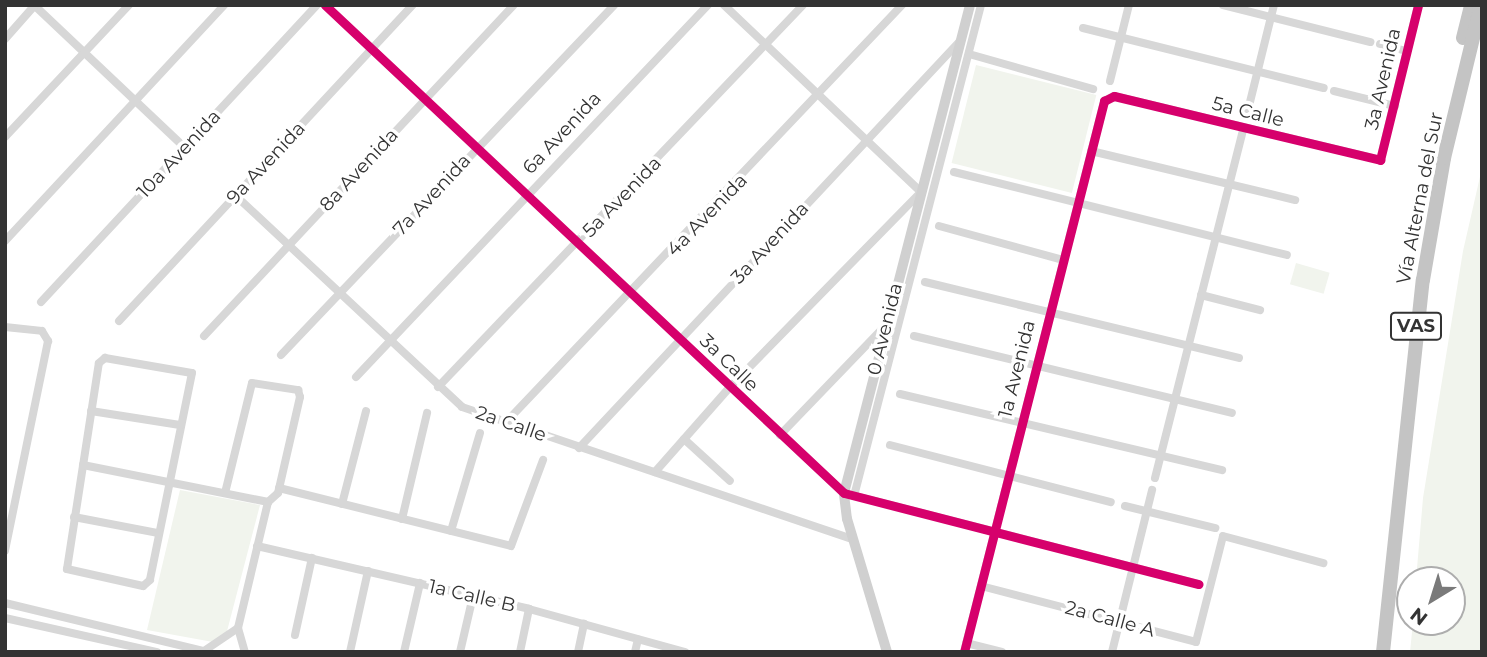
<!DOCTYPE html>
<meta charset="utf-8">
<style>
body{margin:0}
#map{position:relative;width:1487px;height:657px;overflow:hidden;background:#fff;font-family:Montserrat,sans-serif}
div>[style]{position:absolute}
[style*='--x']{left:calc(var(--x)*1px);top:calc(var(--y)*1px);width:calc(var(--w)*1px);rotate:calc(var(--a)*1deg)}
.green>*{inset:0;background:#f1f4ed;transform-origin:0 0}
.street>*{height:8px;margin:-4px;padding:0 4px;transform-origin:4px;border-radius:4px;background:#d7d7d7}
.secondary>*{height:10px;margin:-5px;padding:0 5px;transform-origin:5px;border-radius:5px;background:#d0d0d0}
.highway>*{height:14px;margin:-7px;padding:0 7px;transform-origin:7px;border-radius:7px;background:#c4c4c4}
.cycleway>*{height:9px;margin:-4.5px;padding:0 4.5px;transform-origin:4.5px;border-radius:4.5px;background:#d6006c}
span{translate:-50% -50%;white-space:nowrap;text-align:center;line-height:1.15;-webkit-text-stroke:7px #fff;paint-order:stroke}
.shield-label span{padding:2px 5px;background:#fff;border:2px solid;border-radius:5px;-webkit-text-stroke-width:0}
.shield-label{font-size:18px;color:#333;font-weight:700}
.street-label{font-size:19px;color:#333}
.frame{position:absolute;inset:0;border:7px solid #333;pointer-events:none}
.north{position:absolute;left:1396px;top:566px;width:70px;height:70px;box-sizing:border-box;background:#fff;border:2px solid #adadad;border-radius:50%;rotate:218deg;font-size:19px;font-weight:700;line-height:28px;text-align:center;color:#333}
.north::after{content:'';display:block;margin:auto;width:24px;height:32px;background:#7a7a7a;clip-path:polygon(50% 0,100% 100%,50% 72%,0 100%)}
</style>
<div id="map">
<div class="green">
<i style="left:976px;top:65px;width:124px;height:101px;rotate:14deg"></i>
<i style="clip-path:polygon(1482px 168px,1482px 652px,1410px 652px,1413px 622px,1452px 622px,1452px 580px,1416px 580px,1423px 498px,1463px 251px)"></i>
<i style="left:1296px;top:263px;width:35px;height:22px;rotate:16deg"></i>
<i style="clip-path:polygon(180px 490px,260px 505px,226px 635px,213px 642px,147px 630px)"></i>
</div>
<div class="street">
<i style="--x:34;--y:5;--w:207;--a:43.4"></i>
<i style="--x:325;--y:5;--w:712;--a:43.24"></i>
<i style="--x:844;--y:493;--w:366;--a:14.4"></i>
<i style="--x:1223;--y:5;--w:152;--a:14.1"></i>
<i style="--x:1083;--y:28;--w:248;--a:14"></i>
<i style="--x:5;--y:39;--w:45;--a:-48.6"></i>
<i style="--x:1380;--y:44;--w:28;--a:15"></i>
<i style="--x:969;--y:54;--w:129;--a:15.8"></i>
<i style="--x:1110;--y:81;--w:78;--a:-76"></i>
<i style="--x:1334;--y:91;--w:63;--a:13.8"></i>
<i style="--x:1247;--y:114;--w:112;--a:-76.1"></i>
<i style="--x:5;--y:137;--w:181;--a:-46.8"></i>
<i style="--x:1091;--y:151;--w:210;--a:13.5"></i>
<i style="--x:954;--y:172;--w:343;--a:14"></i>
<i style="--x:236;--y:196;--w:309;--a:43"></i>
<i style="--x:462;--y:407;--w:413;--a:18.7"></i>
<i style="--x:939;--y:226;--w:129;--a:15.3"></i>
<i style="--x:5;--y:241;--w:322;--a:-47.1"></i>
<i style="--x:925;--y:282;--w:323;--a:13.6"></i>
<i style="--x:1201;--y:295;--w:61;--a:14.3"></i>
<i style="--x:41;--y:302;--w:405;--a:-47.1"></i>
<i style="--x:119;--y:321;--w:432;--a:-47.1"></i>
<i style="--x:5;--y:327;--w:37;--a:6"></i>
<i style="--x:42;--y:331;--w:12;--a:59"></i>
<i style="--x:48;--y:341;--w:214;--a:101.6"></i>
<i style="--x:204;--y:336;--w:453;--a:-46.9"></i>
<i style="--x:914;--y:336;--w:327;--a:13.6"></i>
<i style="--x:281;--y:355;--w:483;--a:-46.4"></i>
<i style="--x:105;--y:358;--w:88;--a:9.8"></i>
<i style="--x:192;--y:373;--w:211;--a:101.5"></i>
<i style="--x:150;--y:580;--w:9;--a:139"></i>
<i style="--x:143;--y:586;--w:78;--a:-167.4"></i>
<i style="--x:67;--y:569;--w:208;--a:-81.2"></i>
<i style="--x:99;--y:363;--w:8;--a:-40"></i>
<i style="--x:356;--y:377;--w:512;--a:-46.58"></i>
<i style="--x:438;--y:387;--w:528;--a:-46.3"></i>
<i style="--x:900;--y:394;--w:331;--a:13.3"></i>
<i style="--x:91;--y:411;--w:90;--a:8.9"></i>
<i style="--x:507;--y:421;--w:574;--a:-46.48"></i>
<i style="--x:780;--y:435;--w:151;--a:-46.1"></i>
<i style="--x:684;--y:439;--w:62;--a:42.4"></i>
<i style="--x:890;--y:445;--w:228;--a:14.5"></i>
<i style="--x:579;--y:448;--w:558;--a:-46.89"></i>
<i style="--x:83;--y:465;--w:189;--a:11.3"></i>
<i style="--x:655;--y:472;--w:113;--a:-48.6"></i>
<i style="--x:730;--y:387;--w:273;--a:-45.6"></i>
<i style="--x:921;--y:192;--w:272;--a:-136.5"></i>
<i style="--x:1155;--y:478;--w:360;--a:-75.8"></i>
<i style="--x:279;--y:488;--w:239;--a:14"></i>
<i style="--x:511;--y:546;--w:92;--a:-69.6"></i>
<i style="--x:225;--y:493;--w:113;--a:-76.2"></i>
<i style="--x:252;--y:383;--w:47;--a:8.7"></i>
<i style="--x:298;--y:390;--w:7;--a:74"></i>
<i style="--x:300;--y:397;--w:98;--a:102.9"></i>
<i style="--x:278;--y:493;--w:13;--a:138"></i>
<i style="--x:268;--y:502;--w:130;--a:103.4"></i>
<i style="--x:238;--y:628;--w:25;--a:74"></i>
<i style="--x:854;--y:496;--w:507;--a:-75.5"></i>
<i style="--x:342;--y:504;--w:96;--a:-75.5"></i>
<i style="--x:1125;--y:506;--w:93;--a:13.7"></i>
<i style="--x:74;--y:517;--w:86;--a:10.8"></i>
<i style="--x:402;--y:519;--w:109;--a:-76.7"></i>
<i style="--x:451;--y:531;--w:102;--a:-73.5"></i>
<i style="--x:257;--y:546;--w:279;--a:13"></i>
<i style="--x:529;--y:609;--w:162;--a:15.4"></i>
<i style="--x:981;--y:586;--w:222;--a:14.6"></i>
<i style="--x:1196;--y:642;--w:109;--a:-75.7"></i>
<i style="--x:1223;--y:536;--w:104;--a:15.1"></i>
<i style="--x:5;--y:603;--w:208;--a:13.6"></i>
<i style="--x:5;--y:618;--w:156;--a:12.6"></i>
<i style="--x:295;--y:635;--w:79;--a:-77.6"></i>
<i style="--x:966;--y:643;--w:37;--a:14"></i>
<i style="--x:204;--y:651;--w:41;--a:-34.1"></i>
<i style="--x:350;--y:652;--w:83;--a:-77.5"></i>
<i style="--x:404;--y:652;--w:71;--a:-76.9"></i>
<i style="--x:460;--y:652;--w:57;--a:-76.9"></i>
<i style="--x:520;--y:652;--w:44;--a:-78.2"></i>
<i style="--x:578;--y:652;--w:29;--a:-78"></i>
<i style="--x:635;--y:652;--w:13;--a:-77"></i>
<i style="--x:964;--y:652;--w:569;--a:-75.74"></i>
<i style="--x:1104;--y:101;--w:11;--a:-27"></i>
<i style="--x:1114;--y:96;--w:274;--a:13.5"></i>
<i style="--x:1380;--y:160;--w:160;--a:-76.2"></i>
<i style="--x:1112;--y:652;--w:167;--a:-76.1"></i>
</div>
<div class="secondary">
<i style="--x:887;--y:652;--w:139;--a:-106.7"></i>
<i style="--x:847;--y:519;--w:26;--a:-97"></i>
<i style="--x:844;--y:493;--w:504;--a:-75.52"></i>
</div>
<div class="highway">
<i style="--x:1463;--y:38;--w:34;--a:-76"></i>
<i style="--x:1383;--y:652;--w:374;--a:-83.9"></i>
<i style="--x:1423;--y:280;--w:124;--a:-80.2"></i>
<i style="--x:1444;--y:158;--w:157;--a:-76.4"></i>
</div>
<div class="cycleway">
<i style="--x:325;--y:5;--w:712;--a:43.24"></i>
<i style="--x:844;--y:493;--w:366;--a:14.4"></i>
<i style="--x:964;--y:652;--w:569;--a:-75.74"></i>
<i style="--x:1104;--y:101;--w:11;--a:-27"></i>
<i style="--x:1114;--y:96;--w:274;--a:13.5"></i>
<i style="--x:1380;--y:160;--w:160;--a:-76.2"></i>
</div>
<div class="shield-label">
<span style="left:1416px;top:326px">VAS</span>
</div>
<div class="street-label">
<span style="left:1383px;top:79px;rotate:-77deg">3a Avenida</span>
<span style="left:1248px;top:112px;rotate:14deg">5a Calle</span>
<span style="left:562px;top:133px;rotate:-47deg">6a Avenida</span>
<span style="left:179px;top:154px;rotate:-47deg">10a Avenida</span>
<span style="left:266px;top:163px;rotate:-47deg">9a Avenida</span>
<span style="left:359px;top:170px;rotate:-47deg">8a Avenida</span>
<span style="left:432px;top:195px;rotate:-47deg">7a Avenida</span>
<span style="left:622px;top:197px;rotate:-46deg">5a Avenida</span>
<span style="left:1420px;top:198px;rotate:-79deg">Vía Alterna del Sur</span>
<span style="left:707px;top:215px;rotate:-46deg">4a Avenida</span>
<span style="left:770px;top:243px;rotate:-47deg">3a Avenida</span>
<span style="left:885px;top:329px;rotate:-76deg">0 Avenida</span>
<span style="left:729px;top:363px;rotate:44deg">3a Calle</span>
<span style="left:1017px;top:369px;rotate:-76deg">1a Avenida</span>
<span style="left:511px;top:424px;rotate:19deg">2a Calle</span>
<span style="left:472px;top:596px;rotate:13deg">1a Calle B</span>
<span style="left:1110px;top:619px;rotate:15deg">2a Calle A</span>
</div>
<div class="frame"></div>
<div class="north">N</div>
</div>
